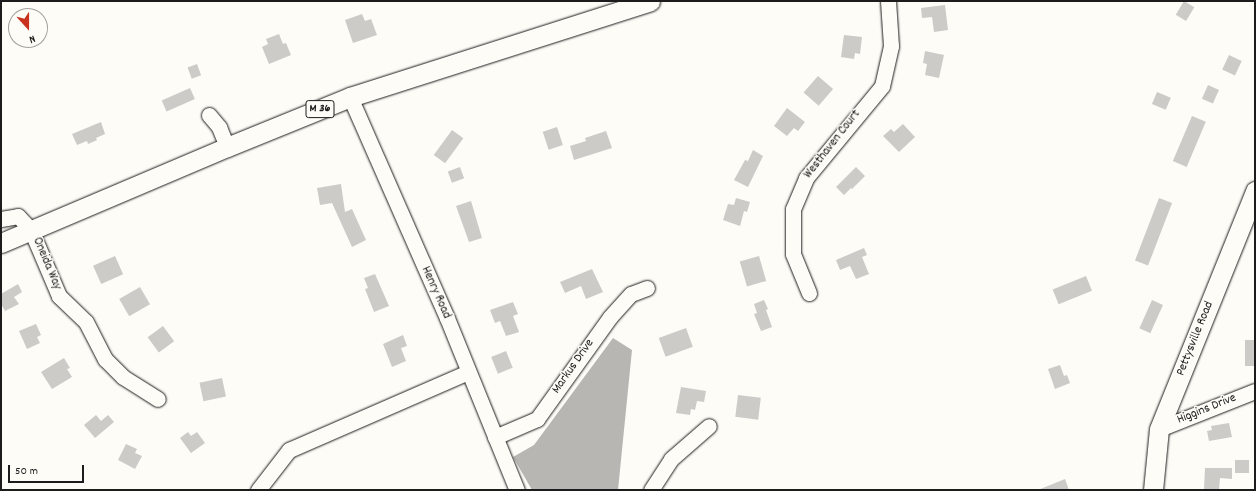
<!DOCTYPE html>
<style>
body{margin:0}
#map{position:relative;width:1256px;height:491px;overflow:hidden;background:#fdfcf7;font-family:Dekko,sans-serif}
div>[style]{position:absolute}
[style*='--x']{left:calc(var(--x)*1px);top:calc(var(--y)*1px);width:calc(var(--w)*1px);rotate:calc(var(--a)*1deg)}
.water>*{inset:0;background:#b7b6b2}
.building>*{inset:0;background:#cccbc8;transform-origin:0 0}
.roads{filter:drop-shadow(0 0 1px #1c1c1c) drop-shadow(0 0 1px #1c1c1c)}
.minor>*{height:15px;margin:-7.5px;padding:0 7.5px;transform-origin:7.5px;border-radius:7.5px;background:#fdfcf7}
.major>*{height:19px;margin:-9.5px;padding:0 9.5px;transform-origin:9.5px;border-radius:9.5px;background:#fdfcf7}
span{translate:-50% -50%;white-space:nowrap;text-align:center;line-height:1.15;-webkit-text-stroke:3px #fdfcf7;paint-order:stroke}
.shield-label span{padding:1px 3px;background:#fdfcf7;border:1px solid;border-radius:3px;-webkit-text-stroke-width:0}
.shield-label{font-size:12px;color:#1c1c1c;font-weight:700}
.street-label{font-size:13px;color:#1c1c1c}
.frame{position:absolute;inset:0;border:2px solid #1c1c1c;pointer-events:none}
.north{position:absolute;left:8px;top:8px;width:40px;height:40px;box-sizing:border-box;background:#fdfcf7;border:1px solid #a3a29f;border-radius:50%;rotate:159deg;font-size:11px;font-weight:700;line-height:16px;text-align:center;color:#1c1c1c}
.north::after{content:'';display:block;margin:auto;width:14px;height:18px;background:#c8321e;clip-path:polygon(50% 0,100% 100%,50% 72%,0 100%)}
.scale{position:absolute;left:8px;top:465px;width:76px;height:18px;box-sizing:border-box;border:2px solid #1c1c1c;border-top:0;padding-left:5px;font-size:12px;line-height:14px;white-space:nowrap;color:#1c1c1c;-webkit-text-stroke:3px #fdfcf7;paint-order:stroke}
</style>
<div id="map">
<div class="water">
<i style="clip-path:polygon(613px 338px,632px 350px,618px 490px,532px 490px,513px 457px,534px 445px)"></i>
</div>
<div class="building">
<i style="left:1184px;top:1px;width:12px;height:16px;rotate:31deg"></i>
<i style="clip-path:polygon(945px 5px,948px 30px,934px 32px,932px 17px,922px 18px,921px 8px)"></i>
<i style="clip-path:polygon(362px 14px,365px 21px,371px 19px,377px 35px,353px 43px,345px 20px)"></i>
<i style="clip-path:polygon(279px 34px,283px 44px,286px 43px,291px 55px,269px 64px,262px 47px,268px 44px,266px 39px)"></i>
<i style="clip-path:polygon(844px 35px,862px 37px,860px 54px,855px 53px,854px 59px,841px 57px)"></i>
<i style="clip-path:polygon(925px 51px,944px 55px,939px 78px,925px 75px,927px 64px,923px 63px)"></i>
<i style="left:1229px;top:55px;width:14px;height:16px;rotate:25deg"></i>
<i style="left:197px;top:64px;width:12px;height:10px;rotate:70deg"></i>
<i style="left:818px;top:76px;width:20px;height:22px;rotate:41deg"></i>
<i style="left:1208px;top:85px;width:12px;height:15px;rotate:24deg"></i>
<i style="left:190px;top:88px;width:12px;height:31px;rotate:66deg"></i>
<i style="left:1157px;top:92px;width:15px;height:13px;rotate:23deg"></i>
<i style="clip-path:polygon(787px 108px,805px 122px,798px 131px,794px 128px,787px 136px,774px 126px)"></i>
<i style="left:1192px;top:116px;width:15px;height:49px;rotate:23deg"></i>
<i style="clip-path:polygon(101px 122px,105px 134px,96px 138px,97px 140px,88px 144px,87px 141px,77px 145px,72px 134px)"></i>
<i style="clip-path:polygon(903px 124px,915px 137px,899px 152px,883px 136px,891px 129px,894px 132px)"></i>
<i style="left:557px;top:127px;width:19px;height:15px;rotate:72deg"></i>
<i style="left:452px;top:130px;width:14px;height:31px;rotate:36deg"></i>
<i style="clip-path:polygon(606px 131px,612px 148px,574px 160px,570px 146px,586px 141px,585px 138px)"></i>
<i style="clip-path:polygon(753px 150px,763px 156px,748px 187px,734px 180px,745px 160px,748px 161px)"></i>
<i style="left:460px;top:167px;width:12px;height:13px;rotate:70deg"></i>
<i style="clip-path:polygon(856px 167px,865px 176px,852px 189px,851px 188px,844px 195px,836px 187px)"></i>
<i style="clip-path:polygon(341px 184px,345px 212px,352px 209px,366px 240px,352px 247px,332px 203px,320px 205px,317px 188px)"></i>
<i style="clip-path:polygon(736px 198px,750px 202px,747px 212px,744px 211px,740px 226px,723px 220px,728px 204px,734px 205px)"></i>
<i style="left:1159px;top:198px;width:14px;height:67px;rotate:21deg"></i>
<i style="clip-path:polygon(471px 201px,482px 238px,469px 242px,456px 206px)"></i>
<i style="clip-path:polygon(864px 248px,867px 255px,862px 257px,869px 274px,856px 279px,850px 266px,840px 270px,836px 260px)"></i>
<i style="left:115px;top:256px;width:20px;height:24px;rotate:66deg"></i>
<i style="left:759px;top:256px;width:26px;height:20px;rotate:74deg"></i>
<i style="clip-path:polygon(592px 269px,603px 292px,586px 299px,581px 286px,565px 293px,560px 282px)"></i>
<i style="clip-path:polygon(375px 274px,389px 306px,374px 312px,365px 289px,368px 288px,364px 278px)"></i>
<i style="left:1086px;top:276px;width:16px;height:36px;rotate:68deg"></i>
<i style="clip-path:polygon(18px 284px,22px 292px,14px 297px,19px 304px,5px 311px,1px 304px,1px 294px)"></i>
<i style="left:140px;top:287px;width:20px;height:24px;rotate:60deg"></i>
<i style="clip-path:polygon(764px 300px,768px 309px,766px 310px,772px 327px,761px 331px,754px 314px,757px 313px,754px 304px)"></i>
<i style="left:1152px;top:300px;width:12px;height:31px;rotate:24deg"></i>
<i style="clip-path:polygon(513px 302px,518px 314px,513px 316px,519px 332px,506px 336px,500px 321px,495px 323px,490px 310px)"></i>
<i style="clip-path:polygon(36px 324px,41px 335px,37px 337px,40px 343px,27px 349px,19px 331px)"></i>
<i style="left:163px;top:326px;width:19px;height:19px;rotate:54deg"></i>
<i style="left:686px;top:328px;width:20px;height:29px;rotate:70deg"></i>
<i style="clip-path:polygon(403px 335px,407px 346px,401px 348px,406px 361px,392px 367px,383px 344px)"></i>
<i style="left:1245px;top:340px;width:10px;height:26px"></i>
<i style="left:506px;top:351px;width:18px;height:16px;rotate:68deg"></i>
<i style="clip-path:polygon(64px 358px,70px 368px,67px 369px,72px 377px,52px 389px,41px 372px)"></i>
<i style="clip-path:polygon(1060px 365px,1064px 376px,1067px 375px,1070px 383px,1055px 389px,1048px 369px)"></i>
<i style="left:222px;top:378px;width:19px;height:23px;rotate:78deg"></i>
<i style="clip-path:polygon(681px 387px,706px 391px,704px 402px,697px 401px,695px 410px,691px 409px,690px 415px,676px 413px)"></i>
<i style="left:738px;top:395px;width:23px;height:22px;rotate:7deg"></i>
<i style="clip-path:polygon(96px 415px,101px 421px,108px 415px,114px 422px,95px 438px,84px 425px)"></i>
<i style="clip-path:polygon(1229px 423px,1232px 437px,1209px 441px,1207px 431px,1212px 430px,1211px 426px)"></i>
<i style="clip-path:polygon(188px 432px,191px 436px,197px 432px,205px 443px,191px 453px,180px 438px)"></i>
<i style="clip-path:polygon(126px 444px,137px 449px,135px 453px,142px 456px,135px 469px,118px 460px)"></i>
<i style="left:1249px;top:460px;width:13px;height:14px;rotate:90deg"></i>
<i style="clip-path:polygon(1205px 468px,1232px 468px,1232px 479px,1220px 478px,1219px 490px,1204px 489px)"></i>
<i style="clip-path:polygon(1065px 479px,1069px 490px,1038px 490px)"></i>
</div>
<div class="roads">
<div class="minor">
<i style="--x:350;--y:97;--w:241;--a:66.3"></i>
<i style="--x:447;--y:318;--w:186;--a:67.9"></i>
<i style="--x:209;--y:115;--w:16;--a:50"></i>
<i style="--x:219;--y:127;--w:22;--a:68"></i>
<i style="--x:1;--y:219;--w:17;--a:-10"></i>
<i style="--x:18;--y:216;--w:19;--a:47"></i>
<i style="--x:31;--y:230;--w:72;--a:67"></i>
<i style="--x:59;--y:296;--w:37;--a:44"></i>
<i style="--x:86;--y:322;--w:42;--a:62.8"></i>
<i style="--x:105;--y:359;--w:25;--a:45"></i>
<i style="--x:123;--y:377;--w:41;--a:32.2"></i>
<i style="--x:809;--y:293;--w:42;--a:-112.3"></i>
<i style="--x:793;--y:254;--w:45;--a:-90"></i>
<i style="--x:793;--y:209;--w:34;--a:-67"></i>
<i style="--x:806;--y:178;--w:119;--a:-50.4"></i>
<i style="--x:882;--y:86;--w:41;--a:-77.3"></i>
<i style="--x:891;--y:46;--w:45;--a:-93.8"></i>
<i style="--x:1159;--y:429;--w:103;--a:-21.6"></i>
<i style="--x:495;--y:437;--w:46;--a:-23.2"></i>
<i style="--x:537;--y:419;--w:125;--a:-54.4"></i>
<i style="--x:610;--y:317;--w:31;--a:-48"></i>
<i style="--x:631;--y:294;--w:17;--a:-21"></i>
<i style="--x:258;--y:490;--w:51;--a:-52.2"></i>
<i style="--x:289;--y:450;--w:195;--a:-23.5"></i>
<i style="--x:651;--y:490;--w:37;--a:-57"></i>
<i style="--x:671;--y:459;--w:50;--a:-41"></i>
</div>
<div class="major">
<i style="--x:1;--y:243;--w:246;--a:-23"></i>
<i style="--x:227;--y:147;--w:133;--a:-22.1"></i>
<i style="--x:350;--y:97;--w:315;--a:-17.7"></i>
<i style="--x:1153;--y:490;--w:61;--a:-84.4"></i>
<i style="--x:1159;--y:429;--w:257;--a:-68"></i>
</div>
</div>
<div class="shield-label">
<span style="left:320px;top:109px">M 36</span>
</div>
<div class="street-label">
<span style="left:833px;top:145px;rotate:-52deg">Westhaven Court</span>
<span style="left:46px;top:264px;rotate:67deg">Oneida Way</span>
<span style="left:435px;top:293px;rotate:66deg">Henry Road</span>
<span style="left:1196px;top:339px;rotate:-68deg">Pettysville Road</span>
<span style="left:574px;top:367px;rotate:-55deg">Markus Drive</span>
<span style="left:1207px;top:410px;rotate:-22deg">Higgins Drive</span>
</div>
<div class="frame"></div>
<div class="north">N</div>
<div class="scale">50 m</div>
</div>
